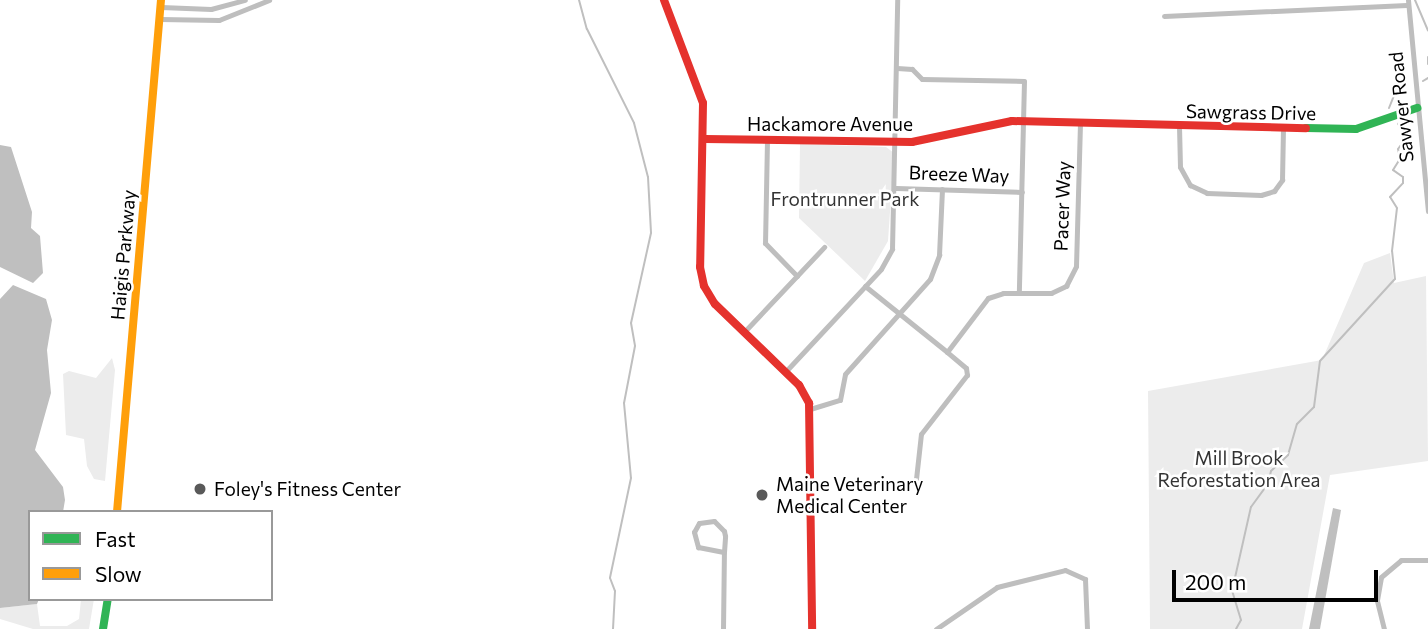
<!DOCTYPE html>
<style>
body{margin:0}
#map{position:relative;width:1428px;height:629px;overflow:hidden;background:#fff;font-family:Commissioner,sans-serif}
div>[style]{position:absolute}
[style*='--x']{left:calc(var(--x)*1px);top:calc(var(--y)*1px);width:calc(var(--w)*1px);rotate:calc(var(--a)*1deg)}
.green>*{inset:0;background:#ececec}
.water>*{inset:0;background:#bfbfbf}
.stream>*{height:2px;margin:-1px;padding:0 1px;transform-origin:1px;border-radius:1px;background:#bfbfbf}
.street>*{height:5px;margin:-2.5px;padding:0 2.5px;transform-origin:2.5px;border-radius:2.5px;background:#bebebe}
.fast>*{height:8px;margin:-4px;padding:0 4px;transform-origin:4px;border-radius:4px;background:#30b455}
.slow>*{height:8px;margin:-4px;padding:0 4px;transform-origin:4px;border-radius:4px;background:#ff9f0a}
.jam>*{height:8px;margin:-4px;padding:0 4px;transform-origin:4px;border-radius:4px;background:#e5322d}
.dots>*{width:19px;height:19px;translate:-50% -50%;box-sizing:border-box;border:4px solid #fff;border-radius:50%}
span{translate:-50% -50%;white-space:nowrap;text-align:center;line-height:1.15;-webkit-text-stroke:5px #fff;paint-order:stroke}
.street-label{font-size:19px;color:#000}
.park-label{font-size:19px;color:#333}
.poi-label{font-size:19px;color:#000}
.left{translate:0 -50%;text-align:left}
.legend{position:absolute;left:28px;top:510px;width:245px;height:91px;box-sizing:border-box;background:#fff;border:2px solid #999;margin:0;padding:9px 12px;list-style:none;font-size:21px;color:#000}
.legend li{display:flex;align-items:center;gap:14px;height:35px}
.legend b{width:35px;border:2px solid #999}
.scale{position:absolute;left:1172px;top:570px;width:206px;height:32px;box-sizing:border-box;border:4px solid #000;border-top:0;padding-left:9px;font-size:21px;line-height:24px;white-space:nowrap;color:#000;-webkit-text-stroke:5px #fff;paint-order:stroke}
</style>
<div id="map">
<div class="green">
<i style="clip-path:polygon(800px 144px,886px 147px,894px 153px,888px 241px,865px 281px,799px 218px)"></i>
<i style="clip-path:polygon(1390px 253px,1394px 283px,1426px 276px,1428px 461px,1330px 475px,1302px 629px,1150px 629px,1148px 391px,1322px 360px,1364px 263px)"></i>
<i style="clip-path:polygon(112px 358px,115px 370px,105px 481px,94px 479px,87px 466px,84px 439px,66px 435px,63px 374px,69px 371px,96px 378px)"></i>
<i style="clip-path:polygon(81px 599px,94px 599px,89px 629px,33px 629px,0 619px,0 608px,37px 604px,40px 626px,67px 626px,79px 619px)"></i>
</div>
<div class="water">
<i style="clip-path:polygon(0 145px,11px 147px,32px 212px,31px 228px,40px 236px,43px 273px,33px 283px,0 267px)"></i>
<i style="clip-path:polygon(13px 285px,46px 299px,52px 320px,47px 350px,51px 393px,35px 450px,63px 487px,65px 500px,63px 512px,30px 512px,30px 599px,39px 599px,37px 604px,0 608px,0 299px)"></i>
<i style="clip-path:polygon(1333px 508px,1341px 510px,1320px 629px,1309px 629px)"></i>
</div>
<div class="stream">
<i style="--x:579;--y:0;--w:30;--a:75"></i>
<i style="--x:587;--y:29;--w:105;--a:63.4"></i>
<i style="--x:634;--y:123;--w:56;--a:75.5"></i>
<i style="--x:648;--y:177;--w:56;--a:86.9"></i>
<i style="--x:651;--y:233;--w:92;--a:102.5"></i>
<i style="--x:631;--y:323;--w:23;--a:80"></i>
<i style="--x:635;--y:346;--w:58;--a:100.9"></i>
<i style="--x:624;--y:403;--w:75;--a:84.7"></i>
<i style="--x:631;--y:478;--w:102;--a:101.9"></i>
<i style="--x:610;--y:578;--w:14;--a:69"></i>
<i style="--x:615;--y:591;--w:38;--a:93"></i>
<i style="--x:1415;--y:0;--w:33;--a:67"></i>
<i style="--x:1428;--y:57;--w:7;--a:90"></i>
<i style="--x:1423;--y:81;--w:6;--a:-31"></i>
<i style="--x:1389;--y:108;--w:16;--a:-68"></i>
<i style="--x:1395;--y:93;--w:10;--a:-29"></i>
<i style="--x:1236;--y:629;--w:10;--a:-61"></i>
<i style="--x:1241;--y:620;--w:30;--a:-107"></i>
<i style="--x:1232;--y:591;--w:86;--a:-77.3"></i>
<i style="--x:1251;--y:507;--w:29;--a:-54"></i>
<i style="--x:1268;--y:484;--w:13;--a:-77"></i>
<i style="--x:1271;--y:471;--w:23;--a:-43"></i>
<i style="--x:1288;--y:455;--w:32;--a:-74"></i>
<i style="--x:1297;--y:424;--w:24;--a:-45"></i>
<i style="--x:1314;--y:407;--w:46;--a:-82.6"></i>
<i style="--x:1320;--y:361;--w:111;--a:-47.6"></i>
<i style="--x:1395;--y:279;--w:28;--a:-96"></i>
<i style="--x:1392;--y:251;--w:43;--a:-83.4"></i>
<i style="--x:1397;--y:208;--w:13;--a:-122"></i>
<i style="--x:1390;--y:197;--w:19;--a:-47"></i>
<i style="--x:1403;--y:183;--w:6;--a:-90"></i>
<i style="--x:1403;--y:177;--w:12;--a:-145"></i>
<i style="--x:1393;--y:170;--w:13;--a:-58"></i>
<i style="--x:1400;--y:159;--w:10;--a:-101"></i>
<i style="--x:1398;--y:149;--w:17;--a:-54"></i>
<i style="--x:1408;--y:135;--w:15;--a:-132"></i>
</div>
<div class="street">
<i style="--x:1408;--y:0;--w:212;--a:84.6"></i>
<i style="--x:161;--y:7;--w:50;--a:2.3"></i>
<i style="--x:211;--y:9;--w:35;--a:-15"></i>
<i style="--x:1164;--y:16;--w:243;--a:-2.6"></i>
<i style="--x:160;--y:19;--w:59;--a:1"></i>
<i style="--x:219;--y:20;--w:54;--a:-21.8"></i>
<i style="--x:897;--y:68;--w:15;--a:4"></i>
<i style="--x:912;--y:69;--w:14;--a:45"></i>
<i style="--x:922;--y:79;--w:102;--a:1.1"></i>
<i style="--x:1024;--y:81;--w:212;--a:91.4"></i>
<i style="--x:1179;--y:126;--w:41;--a:88.6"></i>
<i style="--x:1180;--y:167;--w:21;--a:61"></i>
<i style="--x:1190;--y:185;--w:19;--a:25"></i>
<i style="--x:1207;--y:193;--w:54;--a:2.1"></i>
<i style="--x:1261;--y:195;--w:14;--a:-17"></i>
<i style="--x:1274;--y:191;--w:14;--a:-54"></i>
<i style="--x:1282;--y:180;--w:52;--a:-88.9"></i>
<i style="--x:767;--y:140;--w:103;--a:91.1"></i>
<i style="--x:765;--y:243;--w:46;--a:45.9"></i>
<i style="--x:896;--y:188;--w:126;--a:1.8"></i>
<i style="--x:865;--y:286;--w:105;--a:38.8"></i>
<i style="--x:947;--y:352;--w:68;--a:-52.8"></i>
<i style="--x:988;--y:298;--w:16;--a:-18"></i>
<i style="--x:1003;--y:293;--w:48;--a:0"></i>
<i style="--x:1051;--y:293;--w:17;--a:-25"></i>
<i style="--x:1066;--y:286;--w:22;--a:-63"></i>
<i style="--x:1076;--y:266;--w:144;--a:-88.4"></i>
<i style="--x:744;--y:332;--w:117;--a:-46.7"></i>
<i style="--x:786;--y:371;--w:139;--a:-47"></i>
<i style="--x:881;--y:269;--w:23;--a:-61"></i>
<i style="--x:892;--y:249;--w:249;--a:-88.8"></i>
<i style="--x:810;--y:409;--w:31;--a:-17"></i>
<i style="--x:840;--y:400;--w:26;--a:-79"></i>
<i style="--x:845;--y:374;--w:127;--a:-48.2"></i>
<i style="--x:930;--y:279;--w:26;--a:-69"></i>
<i style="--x:939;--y:255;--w:66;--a:-87.4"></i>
<i style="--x:916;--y:479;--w:45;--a:-83.7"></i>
<i style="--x:921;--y:434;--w:75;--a:-52.1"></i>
<i style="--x:967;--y:375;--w:7;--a:-98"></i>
<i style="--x:966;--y:368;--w:25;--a:-140"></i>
<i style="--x:723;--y:629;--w:77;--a:-89.3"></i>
<i style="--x:724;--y:552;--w:16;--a:-86"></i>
<i style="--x:725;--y:536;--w:5;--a:-101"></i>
<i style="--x:724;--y:531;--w:14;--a:-135"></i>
<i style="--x:714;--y:521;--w:15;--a:172"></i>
<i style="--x:699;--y:523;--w:10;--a:119"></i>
<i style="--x:694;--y:532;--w:16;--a:75"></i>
<i style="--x:698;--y:547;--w:26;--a:11"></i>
<i style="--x:936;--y:629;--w:74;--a:-34.5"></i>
<i style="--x:997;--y:587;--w:70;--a:-14"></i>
<i style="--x:1065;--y:570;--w:22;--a:24"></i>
<i style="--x:1085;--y:579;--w:50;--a:87.7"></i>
<i style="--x:1384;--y:629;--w:30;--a:-104"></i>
<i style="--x:1377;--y:600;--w:23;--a:-80"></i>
<i style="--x:1381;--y:577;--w:26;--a:-40"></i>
<i style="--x:1401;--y:560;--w:27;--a:0"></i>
</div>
<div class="fast">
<i style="--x:1306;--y:128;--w:50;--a:1.1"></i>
<i style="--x:1356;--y:129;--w:65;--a:-19"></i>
<i style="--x:103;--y:629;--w:30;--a:-81"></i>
</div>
<div class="slow">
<i style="--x:117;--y:512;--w:514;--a:-85.09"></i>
</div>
<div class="jam">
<i style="--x:664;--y:0;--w:110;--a:69.3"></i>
<i style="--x:703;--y:103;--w:164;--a:91"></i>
<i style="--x:700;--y:267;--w:19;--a:78"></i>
<i style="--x:704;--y:286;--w:21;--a:59"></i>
<i style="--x:715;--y:304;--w:117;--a:44"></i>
<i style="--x:799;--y:385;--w:21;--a:61"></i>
<i style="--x:809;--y:403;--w:226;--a:89.2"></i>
<i style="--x:705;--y:139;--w:207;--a:0.8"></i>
<i style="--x:912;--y:142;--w:102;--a:-11.9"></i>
<i style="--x:1012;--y:121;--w:294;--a:1.4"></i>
</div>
<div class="dots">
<i style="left:200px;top:489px;background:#595959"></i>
<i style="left:762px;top:495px;background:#595959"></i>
</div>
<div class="street-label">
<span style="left:1401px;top:107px;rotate:-96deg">Sawyer Road</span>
<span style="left:1251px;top:112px;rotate:1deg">Sawgrass Drive</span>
<span style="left:830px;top:124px">Hackamore Avenue</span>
<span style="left:959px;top:174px;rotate:2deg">Breeze Way</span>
<span style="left:1062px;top:206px;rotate:-88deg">Pacer Way</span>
<span style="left:123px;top:255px;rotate:-85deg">Haigis Parkway</span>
</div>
<div class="park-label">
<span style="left:845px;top:199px">Frontrunner Park</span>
<span style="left:1239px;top:469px">Mill Brook<br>Reforestation Area</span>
</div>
<div class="poi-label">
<span class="left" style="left:776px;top:495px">Maine Veterinary<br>Medical Center</span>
<span class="left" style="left:214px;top:489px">Foley's Fitness Center</span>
</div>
<ul class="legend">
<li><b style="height:9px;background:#30b455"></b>Fast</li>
<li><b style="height:9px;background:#ff9f0a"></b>Slow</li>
</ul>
<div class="scale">200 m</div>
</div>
